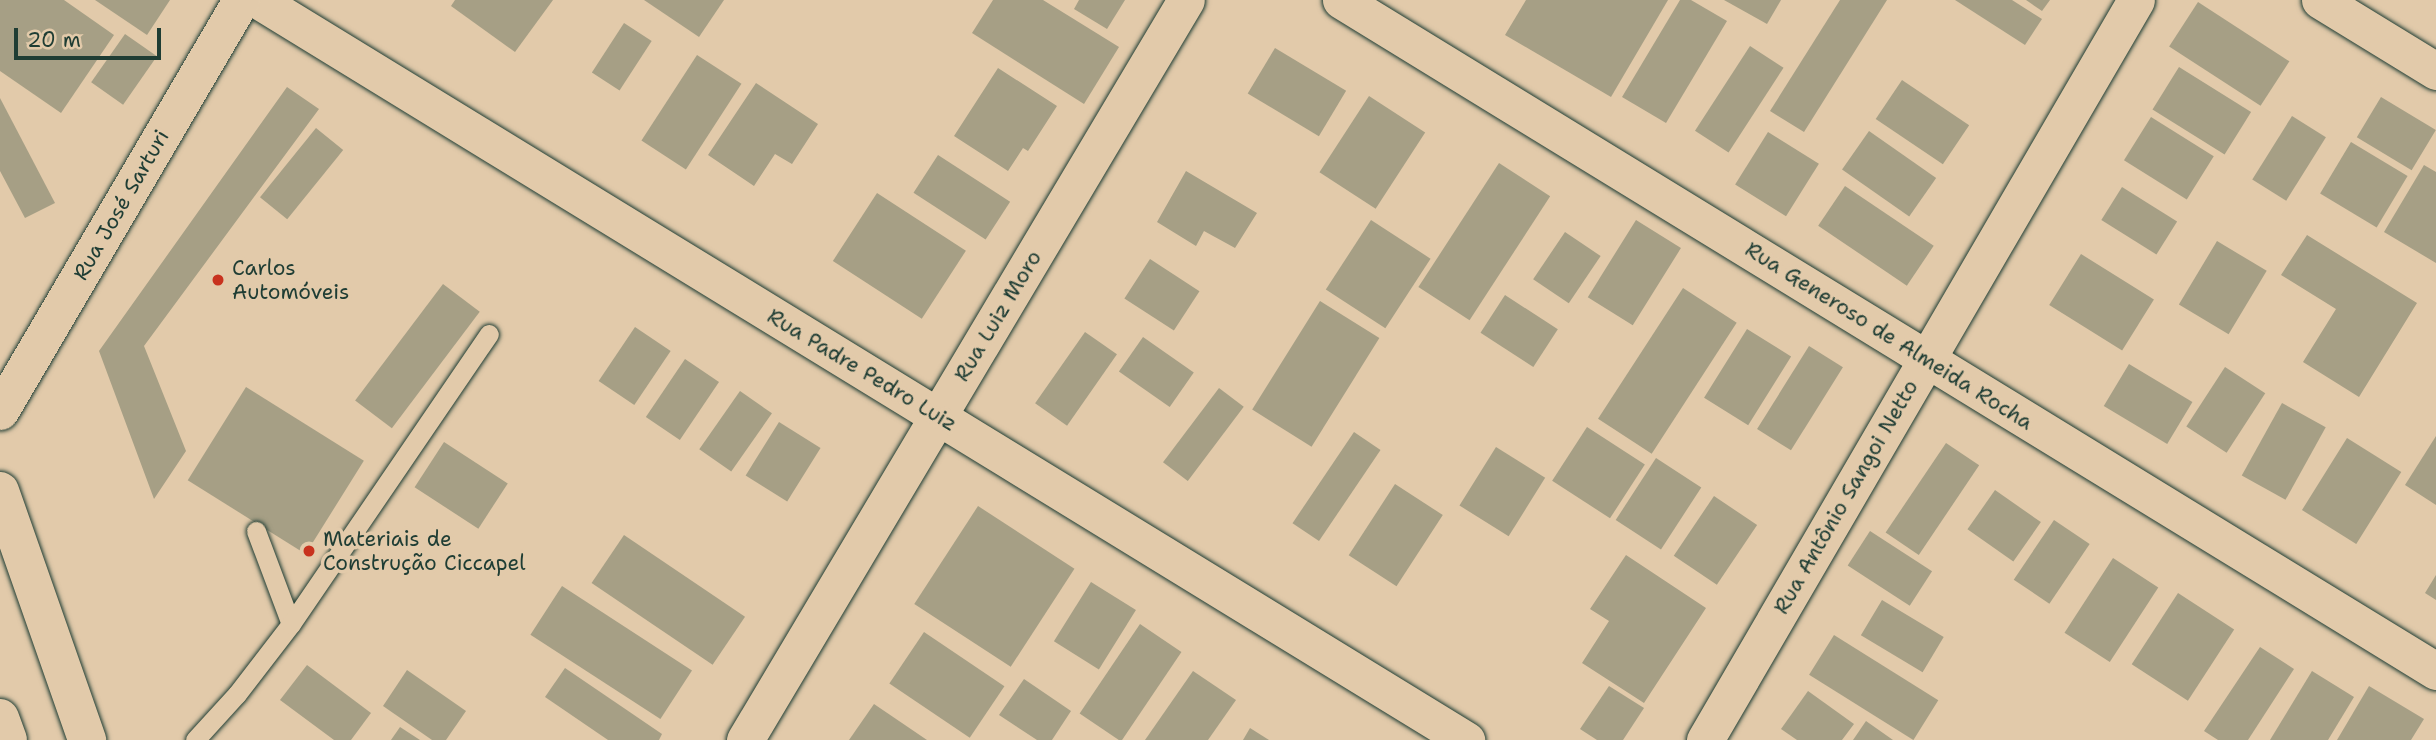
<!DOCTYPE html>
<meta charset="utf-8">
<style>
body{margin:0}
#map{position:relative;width:2436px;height:740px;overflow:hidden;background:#e2caaa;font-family:"Shantell Sans",sans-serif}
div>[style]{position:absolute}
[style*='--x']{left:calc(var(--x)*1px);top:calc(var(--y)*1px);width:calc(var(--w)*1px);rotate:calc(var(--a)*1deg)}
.building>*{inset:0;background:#a69f85;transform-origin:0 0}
.roads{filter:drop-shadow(0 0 2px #1f3d34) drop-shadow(0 0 2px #1f3d34)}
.service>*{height:19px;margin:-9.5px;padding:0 9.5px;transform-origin:9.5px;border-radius:9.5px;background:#e2caaa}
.minor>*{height:37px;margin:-18.5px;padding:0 18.5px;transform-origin:18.5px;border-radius:18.5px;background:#e2caaa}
.trunk>*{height:38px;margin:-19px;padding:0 19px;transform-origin:19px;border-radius:19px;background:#e2caaa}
.dots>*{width:19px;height:19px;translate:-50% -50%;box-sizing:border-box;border:4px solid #e2caaa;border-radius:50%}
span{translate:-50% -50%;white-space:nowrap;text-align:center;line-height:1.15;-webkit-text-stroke:7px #e2caaa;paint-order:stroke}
.street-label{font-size:21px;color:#1f3d34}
.poi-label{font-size:21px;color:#1f3d34}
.left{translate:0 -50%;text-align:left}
.scale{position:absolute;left:14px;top:28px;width:147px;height:32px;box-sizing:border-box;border:4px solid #1f3d34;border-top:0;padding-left:9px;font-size:21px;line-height:24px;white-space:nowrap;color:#1f3d34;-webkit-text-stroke:5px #e2caaa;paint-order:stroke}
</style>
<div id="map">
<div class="building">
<i style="clip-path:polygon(0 0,64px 0,114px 35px,61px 113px,0 71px)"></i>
<i style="clip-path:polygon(95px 0,170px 0,147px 35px)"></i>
<i style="clip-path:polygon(455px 0,553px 0,515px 52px,451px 6px)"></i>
<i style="clip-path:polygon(644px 0,724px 0,699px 37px)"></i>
<i style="clip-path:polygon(993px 0,1043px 0,1119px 47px,1084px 104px,972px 33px)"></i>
<i style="clip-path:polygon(1079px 0,1125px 0,1107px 29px,1074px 9px)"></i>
<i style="clip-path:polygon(1526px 0,1668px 0,1611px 97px,1505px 35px)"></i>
<i style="clip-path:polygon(1680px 0,1691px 0,1727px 21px,1666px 123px,1622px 97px)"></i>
<i style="clip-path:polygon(1724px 0,1781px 0,1767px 24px)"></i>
<i style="clip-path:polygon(1840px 0,1887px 0,1804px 132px,1770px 111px)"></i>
<i style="clip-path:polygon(1955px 0,2012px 0,2042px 19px,2025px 45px)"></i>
<i style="clip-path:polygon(2026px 0,2050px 0,2042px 11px)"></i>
<i style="left:2198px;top:2px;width:109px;height:53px;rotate:33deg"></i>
<i style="left:624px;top:23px;width:33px;height:59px;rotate:33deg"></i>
<i style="left:125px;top:34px;width:39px;height:59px;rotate:35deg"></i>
<i style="left:1750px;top:46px;width:40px;height:101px;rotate:33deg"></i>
<i style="left:1275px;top:48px;width:83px;height:53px;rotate:31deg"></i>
<i style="left:697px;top:55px;width:53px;height:102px;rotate:33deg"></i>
<i style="left:2179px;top:67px;width:85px;height:50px;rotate:32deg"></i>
<i style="clip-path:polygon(998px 68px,1057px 106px,1028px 151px,1023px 148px,1008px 171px,954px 136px)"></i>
<i style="left:1902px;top:80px;width:81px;height:47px;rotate:34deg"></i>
<i style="clip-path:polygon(756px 83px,818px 124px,792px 164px,775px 154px,754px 186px,708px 155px)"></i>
<i style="clip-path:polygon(287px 87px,319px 109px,144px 346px,186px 451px,154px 499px,99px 351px)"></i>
<i style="left:1369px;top:96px;width:67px;height:91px;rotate:33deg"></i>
<i style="left:2381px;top:97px;width:64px;height:47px;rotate:31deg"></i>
<i style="clip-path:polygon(0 98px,55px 203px,25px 218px,0 171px)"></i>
<i style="left:2292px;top:116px;width:40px;height:75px;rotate:32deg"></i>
<i style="left:2151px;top:117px;width:74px;height:51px;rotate:32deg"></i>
<i style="left:316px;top:128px;width:35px;height:89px;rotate:39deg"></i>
<i style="left:1869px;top:131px;width:82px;height:47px;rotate:35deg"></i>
<i style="left:1768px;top:132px;width:60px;height:62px;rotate:32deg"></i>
<i style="left:2351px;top:142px;width:66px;height:60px;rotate:31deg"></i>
<i style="left:938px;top:155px;width:86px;height:45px;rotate:33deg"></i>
<i style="left:1499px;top:163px;width:61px;height:148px;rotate:33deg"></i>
<i style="clip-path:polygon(2424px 165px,2436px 172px,2436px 263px,2384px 232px)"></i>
<i style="clip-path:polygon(1186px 171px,1257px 213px,1235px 248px,1204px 231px,1196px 246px,1157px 222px)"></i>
<i style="left:1845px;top:186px;width:107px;height:48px;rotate:34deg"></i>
<i style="left:2122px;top:187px;width:65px;height:39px;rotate:32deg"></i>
<i style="left:877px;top:193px;width:106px;height:81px;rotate:33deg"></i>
<i style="left:1371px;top:220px;width:71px;height:83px;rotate:33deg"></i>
<i style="left:1636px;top:220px;width:53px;height:91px;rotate:32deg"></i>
<i style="left:1565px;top:232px;width:43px;height:57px;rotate:34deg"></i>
<i style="clip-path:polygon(2307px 235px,2417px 303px,2359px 397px,2303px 362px,2336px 309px,2281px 275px)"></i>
<i style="left:2217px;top:241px;width:58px;height:74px;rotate:31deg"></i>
<i style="left:2081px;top:254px;width:86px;height:60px;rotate:32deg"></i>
<i style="left:1150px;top:259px;width:59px;height:47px;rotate:33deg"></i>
<i style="left:443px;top:284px;width:46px;height:146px;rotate:37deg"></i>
<i style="left:1683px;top:288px;width:64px;height:156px;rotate:33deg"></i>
<i style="left:1505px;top:295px;width:63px;height:45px;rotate:33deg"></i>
<i style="left:1320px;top:301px;width:70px;height:128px;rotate:32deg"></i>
<i style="left:635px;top:327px;width:43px;height:65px;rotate:34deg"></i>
<i style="left:1747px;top:329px;width:52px;height:81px;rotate:32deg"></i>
<i style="left:1085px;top:332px;width:39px;height:87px;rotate:35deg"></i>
<i style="left:1143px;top:337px;width:62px;height:42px;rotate:35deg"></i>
<i style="left:1809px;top:346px;width:40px;height:98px;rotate:32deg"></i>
<i style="left:685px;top:359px;width:41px;height:70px;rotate:34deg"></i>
<i style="left:2129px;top:364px;width:74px;height:49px;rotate:31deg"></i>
<i style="left:2225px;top:367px;width:48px;height:71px;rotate:33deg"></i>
<i style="left:246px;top:387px;width:139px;height:110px;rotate:32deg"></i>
<i style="left:1219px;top:388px;width:31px;height:93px;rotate:37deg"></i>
<i style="left:740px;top:391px;width:39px;height:71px;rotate:35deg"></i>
<i style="left:2282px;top:403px;width:50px;height:83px;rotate:29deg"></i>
<i style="left:779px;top:422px;width:49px;height:63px;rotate:32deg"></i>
<i style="left:1587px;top:427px;width:69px;height:64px;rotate:33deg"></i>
<i style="left:1354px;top:432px;width:32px;height:110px;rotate:34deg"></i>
<i style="clip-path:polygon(2436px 436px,2436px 505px,2405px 485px)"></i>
<i style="left:2347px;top:438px;width:64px;height:85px;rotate:32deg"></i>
<i style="left:444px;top:442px;width:76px;height:54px;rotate:33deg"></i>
<i style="left:1946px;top:443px;width:40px;height:108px;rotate:34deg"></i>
<i style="left:1496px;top:447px;width:58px;height:69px;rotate:32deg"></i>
<i style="left:1656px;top:458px;width:54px;height:74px;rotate:33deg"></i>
<i style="left:1395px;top:484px;width:57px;height:85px;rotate:33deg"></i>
<i style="left:1995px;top:490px;width:56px;height:48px;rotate:35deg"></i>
<i style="left:1714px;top:496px;width:52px;height:72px;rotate:34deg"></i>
<i style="left:978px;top:506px;width:115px;height:117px;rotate:33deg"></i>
<i style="left:2054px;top:520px;width:43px;height:72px;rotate:34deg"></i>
<i style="left:1870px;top:531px;width:74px;height:41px;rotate:33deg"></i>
<i style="left:624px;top:535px;width:146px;height:58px;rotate:34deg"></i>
<i style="clip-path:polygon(1626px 555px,1706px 608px,1644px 703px,1582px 663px,1609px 621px,1590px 609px)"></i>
<i style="left:2113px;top:558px;width:54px;height:89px;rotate:33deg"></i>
<i style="clip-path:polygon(2436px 575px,2436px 600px,2425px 593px)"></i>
<i style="left:1091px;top:582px;width:53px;height:70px;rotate:32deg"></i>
<i style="left:562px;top:586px;width:155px;height:58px;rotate:33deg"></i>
<i style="left:2178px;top:593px;width:67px;height:85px;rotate:33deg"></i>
<i style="left:1882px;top:600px;width:72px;height:41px;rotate:31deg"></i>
<i style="left:1140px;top:624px;width:50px;height:108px;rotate:34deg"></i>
<i style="left:924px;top:632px;width:97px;height:62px;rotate:34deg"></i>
<i style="left:1834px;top:635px;width:123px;height:47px;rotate:32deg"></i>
<i style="clip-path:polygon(2260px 647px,2294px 669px,2248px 740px,2218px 740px,2204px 731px)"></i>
<i style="clip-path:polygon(307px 665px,371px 713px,351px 740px,334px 740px,280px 700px)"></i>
<i style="clip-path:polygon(565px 668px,662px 734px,659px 740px,608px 740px,545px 697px)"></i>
<i style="clip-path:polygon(407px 670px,466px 711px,446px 740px,432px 740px,383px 706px)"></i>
<i style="clip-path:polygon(1193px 671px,1236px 700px,1208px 740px,1145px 740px)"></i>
<i style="clip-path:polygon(2312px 671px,2354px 697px,2328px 740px,2270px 740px)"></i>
<i style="clip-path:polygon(1024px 679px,1071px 711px,1052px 740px,1037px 740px,999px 715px)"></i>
<i style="clip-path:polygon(1609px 686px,1644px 708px,1623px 740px,1597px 740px,1580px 729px)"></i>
<i style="clip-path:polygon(2369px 686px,2424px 719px,2411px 740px,2337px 740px)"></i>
<i style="clip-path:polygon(1808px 691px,1854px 724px,1842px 740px,1797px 740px,1781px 729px)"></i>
<i style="clip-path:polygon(874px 704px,927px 740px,849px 740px)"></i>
<i style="clip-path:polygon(1866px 721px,1893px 740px,1853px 740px)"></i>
<i style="clip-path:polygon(400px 727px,420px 740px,391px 740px)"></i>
<i style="clip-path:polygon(1250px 728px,1269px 740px,1243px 740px)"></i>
</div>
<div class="roads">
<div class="service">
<i style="--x:256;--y:531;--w:99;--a:69.4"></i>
<i style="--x:195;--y:740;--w:62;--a:-47.6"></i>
<i style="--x:237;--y:694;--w:88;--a:-52.4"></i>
<i style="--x:291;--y:624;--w:351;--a:-55.7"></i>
</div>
<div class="minor">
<i style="--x:258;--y:0;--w:1417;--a:31.49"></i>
<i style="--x:1341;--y:0;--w:1284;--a:31.5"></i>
<i style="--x:2320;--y:0;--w:136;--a:31.5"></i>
<i style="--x:0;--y:411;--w:476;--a:-59.6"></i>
<i style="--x:745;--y:740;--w:861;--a:-59.21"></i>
<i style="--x:1705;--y:740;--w:856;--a:-59.78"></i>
</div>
<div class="trunk">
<i style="--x:0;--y:491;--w:264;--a:70.7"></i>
<i style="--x:0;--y:718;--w:23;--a:70"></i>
</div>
</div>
<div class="dots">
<i style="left:218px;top:280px;background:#c8321e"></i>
<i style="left:309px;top:551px;background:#c8321e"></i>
</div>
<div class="street-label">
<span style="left:121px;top:205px;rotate:-60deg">Rua José Sarturi</span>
<span style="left:998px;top:316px;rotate:-59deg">Rua Luiz Moro</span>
<span style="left:1889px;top:336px;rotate:32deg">Rua Generoso de Almeida Rocha</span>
<span style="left:862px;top:370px;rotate:31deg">Rua Padre Pedro Luiz</span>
<span style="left:1846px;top:497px;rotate:-60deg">Rua Antônio Sangoi Netto</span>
</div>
<div class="poi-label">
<span class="left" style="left:232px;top:280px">Carlos<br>Automóveis</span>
<span class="left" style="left:323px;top:551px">Materiais de<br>Construção Ciccapel</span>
</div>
<div class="scale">20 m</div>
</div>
